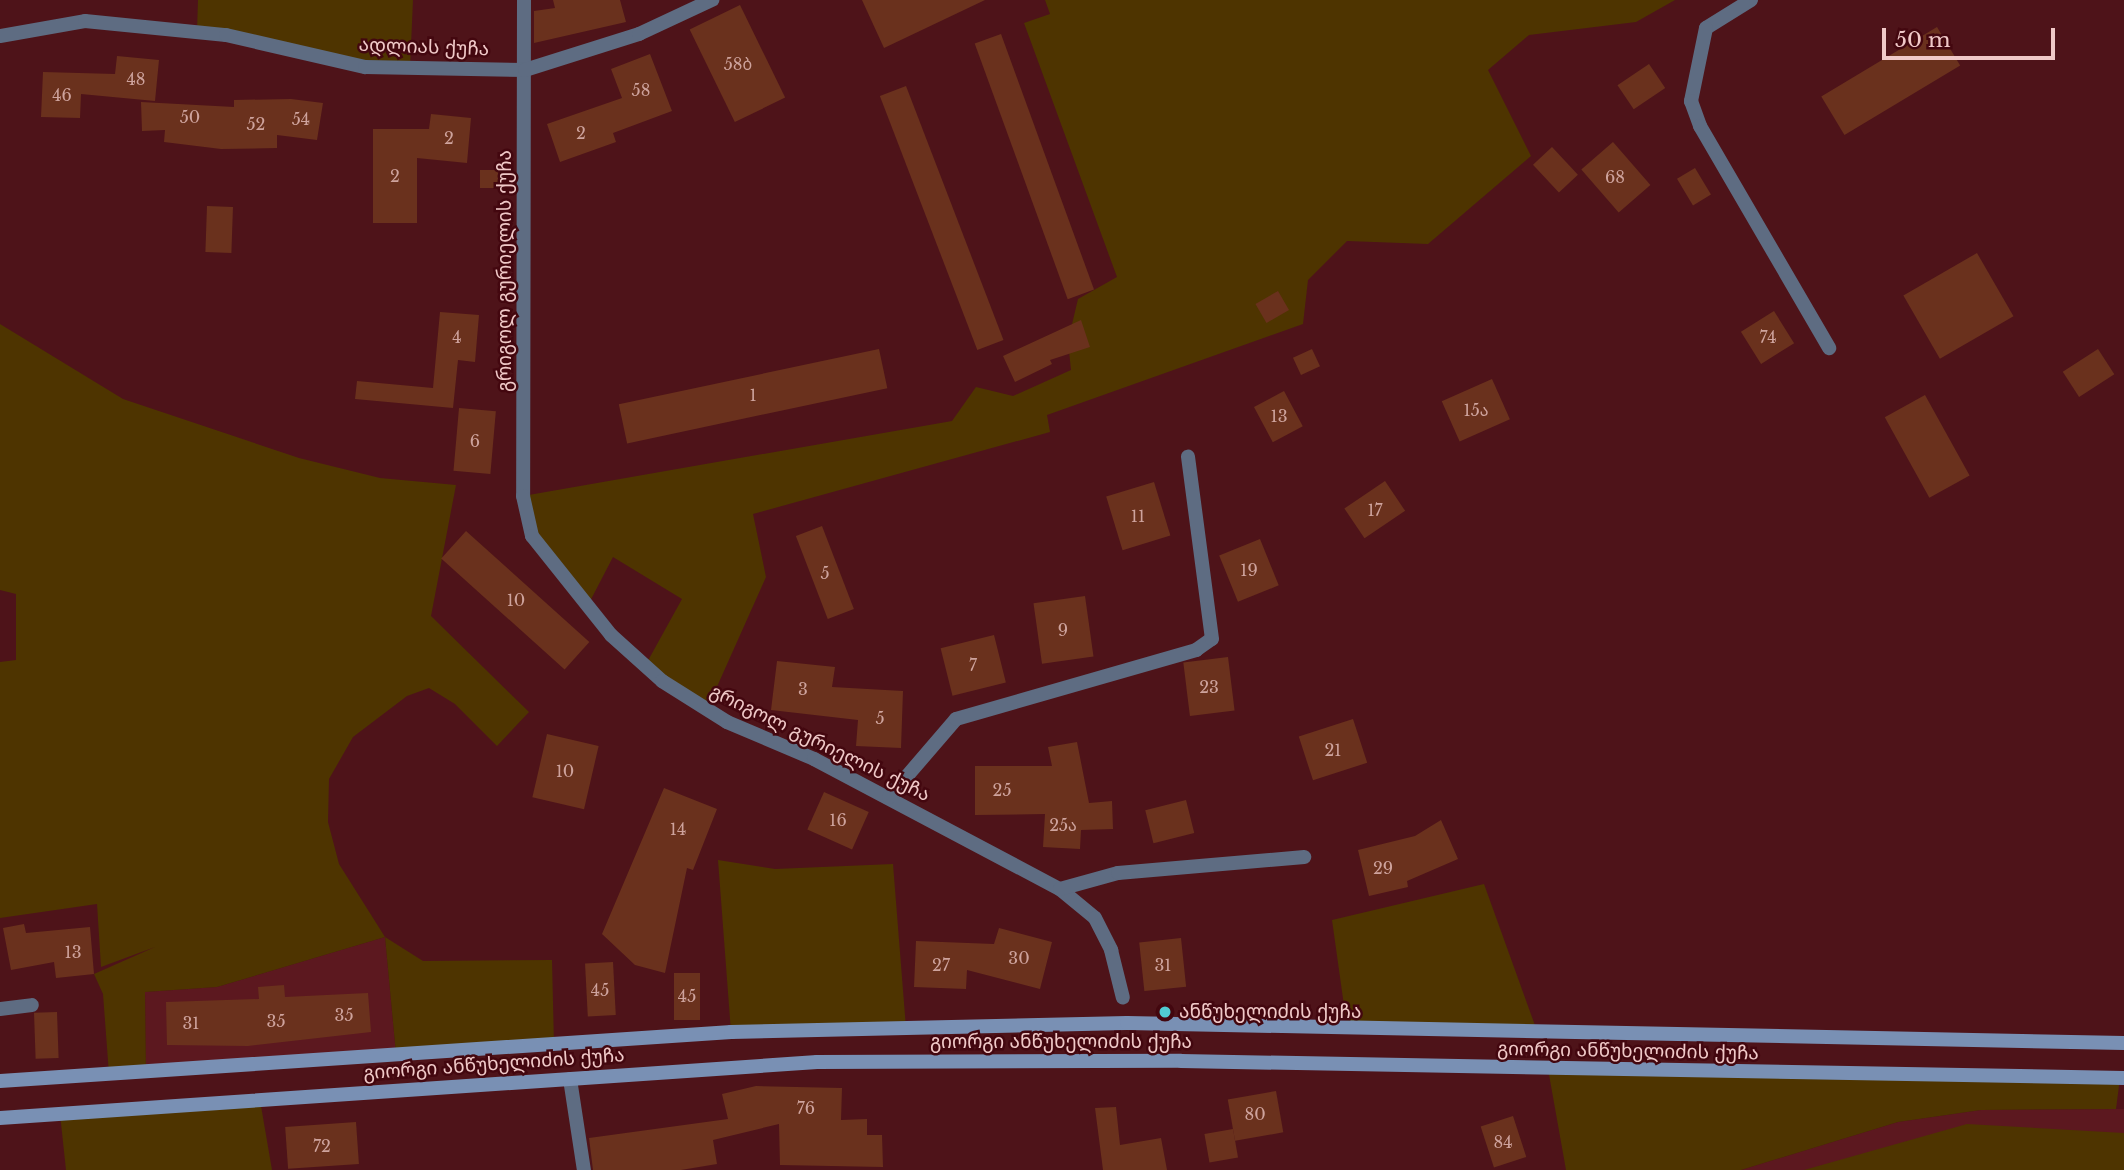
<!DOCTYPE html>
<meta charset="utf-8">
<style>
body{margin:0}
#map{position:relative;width:2124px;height:1170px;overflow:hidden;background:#4e1319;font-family:"Libre Baskerville","Noto Sans Georgian",serif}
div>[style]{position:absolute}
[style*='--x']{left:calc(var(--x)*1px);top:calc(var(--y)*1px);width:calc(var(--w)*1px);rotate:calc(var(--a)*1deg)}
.built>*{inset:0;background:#5c181f}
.green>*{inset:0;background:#4e3400}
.building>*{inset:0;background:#6a311d;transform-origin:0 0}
.minor>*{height:14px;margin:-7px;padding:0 7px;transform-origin:7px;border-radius:7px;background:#5e6c82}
.secondary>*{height:14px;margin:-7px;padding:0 7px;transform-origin:7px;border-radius:7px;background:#7990b4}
.dots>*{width:19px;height:19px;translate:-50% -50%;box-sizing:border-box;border:4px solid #43070f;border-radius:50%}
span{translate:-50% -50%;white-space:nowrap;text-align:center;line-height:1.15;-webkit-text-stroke:5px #43070f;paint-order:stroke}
.number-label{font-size:16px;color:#cea39d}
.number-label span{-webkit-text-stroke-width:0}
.street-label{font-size:19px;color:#f0c9c8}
.poi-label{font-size:19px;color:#f0c9c8}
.left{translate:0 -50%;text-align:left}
.scale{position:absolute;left:1882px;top:28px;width:173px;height:32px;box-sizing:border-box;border:4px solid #f0c9c8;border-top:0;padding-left:9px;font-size:21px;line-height:24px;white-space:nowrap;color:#f0c9c8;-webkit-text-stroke:5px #43070f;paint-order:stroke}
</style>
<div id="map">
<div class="built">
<i style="clip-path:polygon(385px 937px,396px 1054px,146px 1071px,145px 992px,217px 987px)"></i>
<i style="clip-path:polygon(2124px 1109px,2124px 1170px,1741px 1170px,1898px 1122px,1981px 1110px)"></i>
</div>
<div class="green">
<i style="clip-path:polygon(198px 0,413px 0,410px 68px,197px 31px)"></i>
<i style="clip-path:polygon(1045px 0,1675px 0,1636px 22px,1529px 35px,1488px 70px,1531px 156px,1428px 244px,1347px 241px,1308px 280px,1303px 324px,1047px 415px,1050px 432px,753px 514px,766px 577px,707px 709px,645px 666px,682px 599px,613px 557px,587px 607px,532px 536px,523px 496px,952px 421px,976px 387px,1013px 396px,1071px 370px,1068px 341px,1078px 299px,1117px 277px,1024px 23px,1050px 14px)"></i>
<i style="clip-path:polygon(0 324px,123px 399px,299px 458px,380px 478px,456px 485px,431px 616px,529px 712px,497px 746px,455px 704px,429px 688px,407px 696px,353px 737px,329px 779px,328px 822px,339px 864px,385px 937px,423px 961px,552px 960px,554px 1044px,396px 1054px,385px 937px,217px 987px,145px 992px,146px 1071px,109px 1074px,103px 994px,94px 974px,155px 947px,101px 967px,97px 904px,0 918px,0 662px,16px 660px,16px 594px,0 590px)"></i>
<i style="clip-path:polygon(718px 860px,775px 869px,893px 864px,906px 1028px,731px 1032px)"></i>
<i style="clip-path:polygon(1484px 884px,1537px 1031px,1347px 1027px,1332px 920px)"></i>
<i style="clip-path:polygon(1548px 1069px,2120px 1078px,2116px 1109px,1981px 1110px,1898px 1122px,1741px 1170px,1566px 1170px)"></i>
<i style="clip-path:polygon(260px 1100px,272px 1170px,66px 1170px,60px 1114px)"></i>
<i style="clip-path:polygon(1967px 1124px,2124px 1133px,2124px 1170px,1804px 1170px)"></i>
</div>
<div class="building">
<i style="clip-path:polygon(553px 0,620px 0,626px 22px,534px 43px,534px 11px,555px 8px)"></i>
<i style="clip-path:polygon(862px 0,985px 0,884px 48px)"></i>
<i style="left:740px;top:5px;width:103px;height:56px;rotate:64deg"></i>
<i style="left:1937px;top:27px;width:45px;height:135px;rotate:59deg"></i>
<i style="left:1001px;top:34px;width:272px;height:28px;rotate:70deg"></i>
<i style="clip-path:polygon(650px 54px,672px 111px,613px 133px,616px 142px,560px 162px,547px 124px,622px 98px,611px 69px)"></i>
<i style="clip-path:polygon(117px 56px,159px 60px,155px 101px,81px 94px,80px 118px,41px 117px,43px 72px,115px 74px)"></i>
<i style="left:1649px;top:64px;width:29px;height:38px;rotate:56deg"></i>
<i style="left:906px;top:86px;width:272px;height:28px;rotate:69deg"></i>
<i style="clip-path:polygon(291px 99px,323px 103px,317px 140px,277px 135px,277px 148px,221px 149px,164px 142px,165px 130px,142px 131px,141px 102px,234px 107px,234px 100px)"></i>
<i style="clip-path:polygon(431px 114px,471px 118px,467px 163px,417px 158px,417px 223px,373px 223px,373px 129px,429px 129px)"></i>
<i style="left:1613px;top:142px;width:57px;height:42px;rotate:49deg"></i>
<i style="left:1552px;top:147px;width:38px;height:26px;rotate:47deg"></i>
<i style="left:1695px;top:168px;width:31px;height:21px;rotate:59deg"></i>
<i style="left:480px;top:170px;width:18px;height:18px"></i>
<i style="left:207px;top:206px;width:26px;height:46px;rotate:2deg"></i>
<i style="left:1977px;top:253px;width:73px;height:85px;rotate:60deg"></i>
<i style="left:1278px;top:291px;width:22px;height:26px;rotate:60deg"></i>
<i style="left:1774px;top:311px;width:38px;height:39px;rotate:58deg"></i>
<i style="clip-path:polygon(440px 312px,479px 315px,475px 362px,458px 360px,453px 408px,355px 399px,357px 381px,433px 388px)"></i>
<i style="clip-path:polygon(1081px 320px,1090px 347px,1050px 360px,1052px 364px,1015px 382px,1003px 356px)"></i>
<i style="left:879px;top:349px;width:40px;height:266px;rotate:78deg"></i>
<i style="left:1312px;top:349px;width:19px;height:21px;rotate:65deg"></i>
<i style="left:2098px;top:349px;width:30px;height:42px;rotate:57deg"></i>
<i style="left:1492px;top:379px;width:44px;height:55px;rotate:66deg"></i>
<i style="left:1284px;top:391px;width:40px;height:34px;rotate:62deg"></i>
<i style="left:1925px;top:395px;width:92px;height:46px;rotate:61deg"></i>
<i style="left:459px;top:408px;width:37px;height:63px;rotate:5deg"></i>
<i style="left:1385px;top:481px;width:36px;height:49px;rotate:56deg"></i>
<i style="left:1154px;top:482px;width:56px;height:50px;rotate:73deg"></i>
<i style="left:822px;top:526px;width:89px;height:28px;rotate:69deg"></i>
<i style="left:466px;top:531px;width:166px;height:37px;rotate:42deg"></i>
<i style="left:1260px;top:539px;width:50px;height:44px;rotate:68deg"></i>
<i style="left:1085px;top:596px;width:61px;height:52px;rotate:82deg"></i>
<i style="left:994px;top:635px;width:49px;height:55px;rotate:76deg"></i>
<i style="left:1228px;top:657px;width:54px;height:45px;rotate:83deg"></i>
<i style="clip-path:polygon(777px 661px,835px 667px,832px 687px,903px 691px,901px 748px,856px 746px,858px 720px,771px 710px)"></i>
<i style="left:1353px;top:719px;width:46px;height:57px;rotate:72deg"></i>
<i style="left:547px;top:734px;width:53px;height:65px;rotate:13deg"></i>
<i style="clip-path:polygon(1077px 742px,1089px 803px,1112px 801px,1113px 829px,1081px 830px,1080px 849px,1043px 847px,1045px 814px,975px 815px,975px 766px,1052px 766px,1048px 747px)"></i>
<i style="clip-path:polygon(664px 788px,717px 809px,693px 870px,687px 868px,665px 973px,635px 965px,602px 934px)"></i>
<i style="left:824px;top:792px;width:49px;height:41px;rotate:24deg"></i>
<i style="left:1186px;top:800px;width:34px;height:42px;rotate:76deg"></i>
<i style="clip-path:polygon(1441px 820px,1458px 859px,1407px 881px,1408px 887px,1369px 896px,1358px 850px,1415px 836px)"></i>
<i style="clip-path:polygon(24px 924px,26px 933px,90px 927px,94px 974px,56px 978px,54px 962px,11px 970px,3px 928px)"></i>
<i style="clip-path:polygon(999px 928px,1052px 942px,1040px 989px,967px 970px,966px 989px,914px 987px,916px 941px,994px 944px)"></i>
<i style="left:1181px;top:938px;width:49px;height:42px;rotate:84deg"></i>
<i style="left:613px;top:962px;width:53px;height:28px;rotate:87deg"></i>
<i style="left:674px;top:973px;width:26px;height:47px"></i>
<i style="clip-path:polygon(284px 985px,285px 997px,368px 993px,371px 1032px,248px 1046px,167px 1045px,166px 1002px,259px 999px,258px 987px)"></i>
<i style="left:57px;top:1012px;width:46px;height:23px;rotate:88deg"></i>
<i style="clip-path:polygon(756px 1086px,842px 1088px,841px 1120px,867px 1119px,867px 1135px,882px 1135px,883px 1167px,780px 1165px,779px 1124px,713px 1140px,717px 1164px,681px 1170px,593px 1170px,589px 1138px,728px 1119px,722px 1094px)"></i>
<i style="left:1276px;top:1091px;width:42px;height:49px;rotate:80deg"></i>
<i style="clip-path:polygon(1116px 1107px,1120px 1145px,1161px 1138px,1167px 1170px,1103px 1170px,1095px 1108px)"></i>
<i style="left:1513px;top:1116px;width:43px;height:34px;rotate:72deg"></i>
<i style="left:356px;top:1122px;width:42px;height:71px;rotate:86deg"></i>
<i style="left:1233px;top:1129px;width:29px;height:29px;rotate:80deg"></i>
</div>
<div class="minor">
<i style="--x:524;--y:0;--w:496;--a:90.1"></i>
<i style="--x:523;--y:496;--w:41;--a:77.3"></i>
<i style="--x:532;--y:536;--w:127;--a:51.4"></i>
<i style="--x:611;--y:635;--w:69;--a:42"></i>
<i style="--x:662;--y:681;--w:77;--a:32.2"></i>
<i style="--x:727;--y:722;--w:95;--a:23"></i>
<i style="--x:814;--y:759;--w:278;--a:27.9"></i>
<i style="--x:1060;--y:889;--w:45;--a:39.6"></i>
<i style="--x:1095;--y:918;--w:36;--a:63"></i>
<i style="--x:1111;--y:950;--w:49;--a:76"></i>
<i style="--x:1751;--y:0;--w:53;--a:148.1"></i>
<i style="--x:1706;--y:28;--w:75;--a:101.6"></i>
<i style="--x:1691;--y:101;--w:27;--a:70"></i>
<i style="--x:1700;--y:126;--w:257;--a:59.8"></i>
<i style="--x:0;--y:36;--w:86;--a:-10"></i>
<i style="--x:85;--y:21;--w:142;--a:5.7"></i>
<i style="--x:226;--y:35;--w:143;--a:13"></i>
<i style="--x:365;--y:67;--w:160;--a:1.1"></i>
<i style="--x:525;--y:70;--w:120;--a:-17.5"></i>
<i style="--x:639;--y:34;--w:81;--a:-25"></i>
<i style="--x:889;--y:797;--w:103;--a:-49.3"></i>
<i style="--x:956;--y:719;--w:250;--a:-16"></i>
<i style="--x:1196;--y:650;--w:19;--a:-35"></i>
<i style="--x:1212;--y:639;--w:184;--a:-97.5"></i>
<i style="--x:1060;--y:889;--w:60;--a:-15.4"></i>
<i style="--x:1118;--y:873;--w:187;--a:-4.9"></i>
<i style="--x:0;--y:1009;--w:32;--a:-7"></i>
<i style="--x:570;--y:1079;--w:92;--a:81.3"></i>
</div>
<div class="secondary">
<i style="--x:0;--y:1081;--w:733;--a:-3.83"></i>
<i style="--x:731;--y:1032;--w:396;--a:-1.3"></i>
<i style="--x:1127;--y:1023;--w:997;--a:1.15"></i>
<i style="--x:0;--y:1118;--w:819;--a:-3.92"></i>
<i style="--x:817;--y:1062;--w:364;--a:-0.2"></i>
<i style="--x:1181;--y:1061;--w:943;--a:1.03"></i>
</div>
<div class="dots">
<i style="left:1165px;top:1012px;background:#51ccd2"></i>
</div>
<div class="number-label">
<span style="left:738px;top:64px">58ბ</span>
<span style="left:136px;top:79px">48</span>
<span style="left:641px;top:90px">58</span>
<span style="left:62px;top:95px">46</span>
<span style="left:190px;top:117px">50</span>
<span style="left:301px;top:119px">54</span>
<span style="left:256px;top:124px">52</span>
<span style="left:581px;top:133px">2</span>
<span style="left:449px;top:138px">2</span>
<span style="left:395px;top:176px">2</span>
<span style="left:1615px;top:177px">68</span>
<span style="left:457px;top:337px">4</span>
<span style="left:1768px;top:337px">74</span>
<span style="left:753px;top:395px">1</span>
<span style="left:1476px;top:410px">15ა</span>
<span style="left:1279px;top:416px">13</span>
<span style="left:475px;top:441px">6</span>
<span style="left:1375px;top:510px">17</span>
<span style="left:1138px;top:516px">11</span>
<span style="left:1249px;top:570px">19</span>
<span style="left:825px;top:573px">5</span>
<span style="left:516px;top:600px">10</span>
<span style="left:1063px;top:630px">9</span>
<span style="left:973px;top:665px">7</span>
<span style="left:1209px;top:687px">23</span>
<span style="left:803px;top:689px">3</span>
<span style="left:880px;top:718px">5</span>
<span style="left:1333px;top:750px">21</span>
<span style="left:565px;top:771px">10</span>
<span style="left:1002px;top:790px">25</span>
<span style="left:838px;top:820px">16</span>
<span style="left:1063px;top:825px">25ა</span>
<span style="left:678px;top:829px">14</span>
<span style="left:1383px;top:868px">29</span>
<span style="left:73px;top:952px">13</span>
<span style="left:1019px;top:958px">30</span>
<span style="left:941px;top:965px">27</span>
<span style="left:1163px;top:965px">31</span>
<span style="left:600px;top:990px">45</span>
<span style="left:687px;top:996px">45</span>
<span style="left:344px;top:1015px">35</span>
<span style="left:276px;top:1021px">35</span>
<span style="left:191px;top:1023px">31</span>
<span style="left:806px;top:1108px">76</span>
<span style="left:1255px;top:1114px">80</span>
<span style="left:1503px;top:1142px">84</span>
<span style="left:322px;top:1146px">72</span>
</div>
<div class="street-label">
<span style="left:424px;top:47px;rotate:2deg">ადლიას ქუჩა</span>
<span style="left:505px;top:271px;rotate:-90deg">გრიგოლ გურიელის ქუჩა</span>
<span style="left:820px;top:743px;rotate:26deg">გრიგოლ გურიელის ქუჩა</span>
<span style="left:1061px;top:1042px">გიორგი ანწუხელიძის ქუჩა</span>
<span style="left:1628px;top:1051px;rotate:1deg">გიორგი ანწუხელიძის ქუჩა</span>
<span style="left:494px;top:1064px;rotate:-4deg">გიორგი ანწუხელიძის ქუჩა</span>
</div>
<div class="poi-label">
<span class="left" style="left:1179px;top:1012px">ანწუხელიძის ქუჩა</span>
</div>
<div class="scale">50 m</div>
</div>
